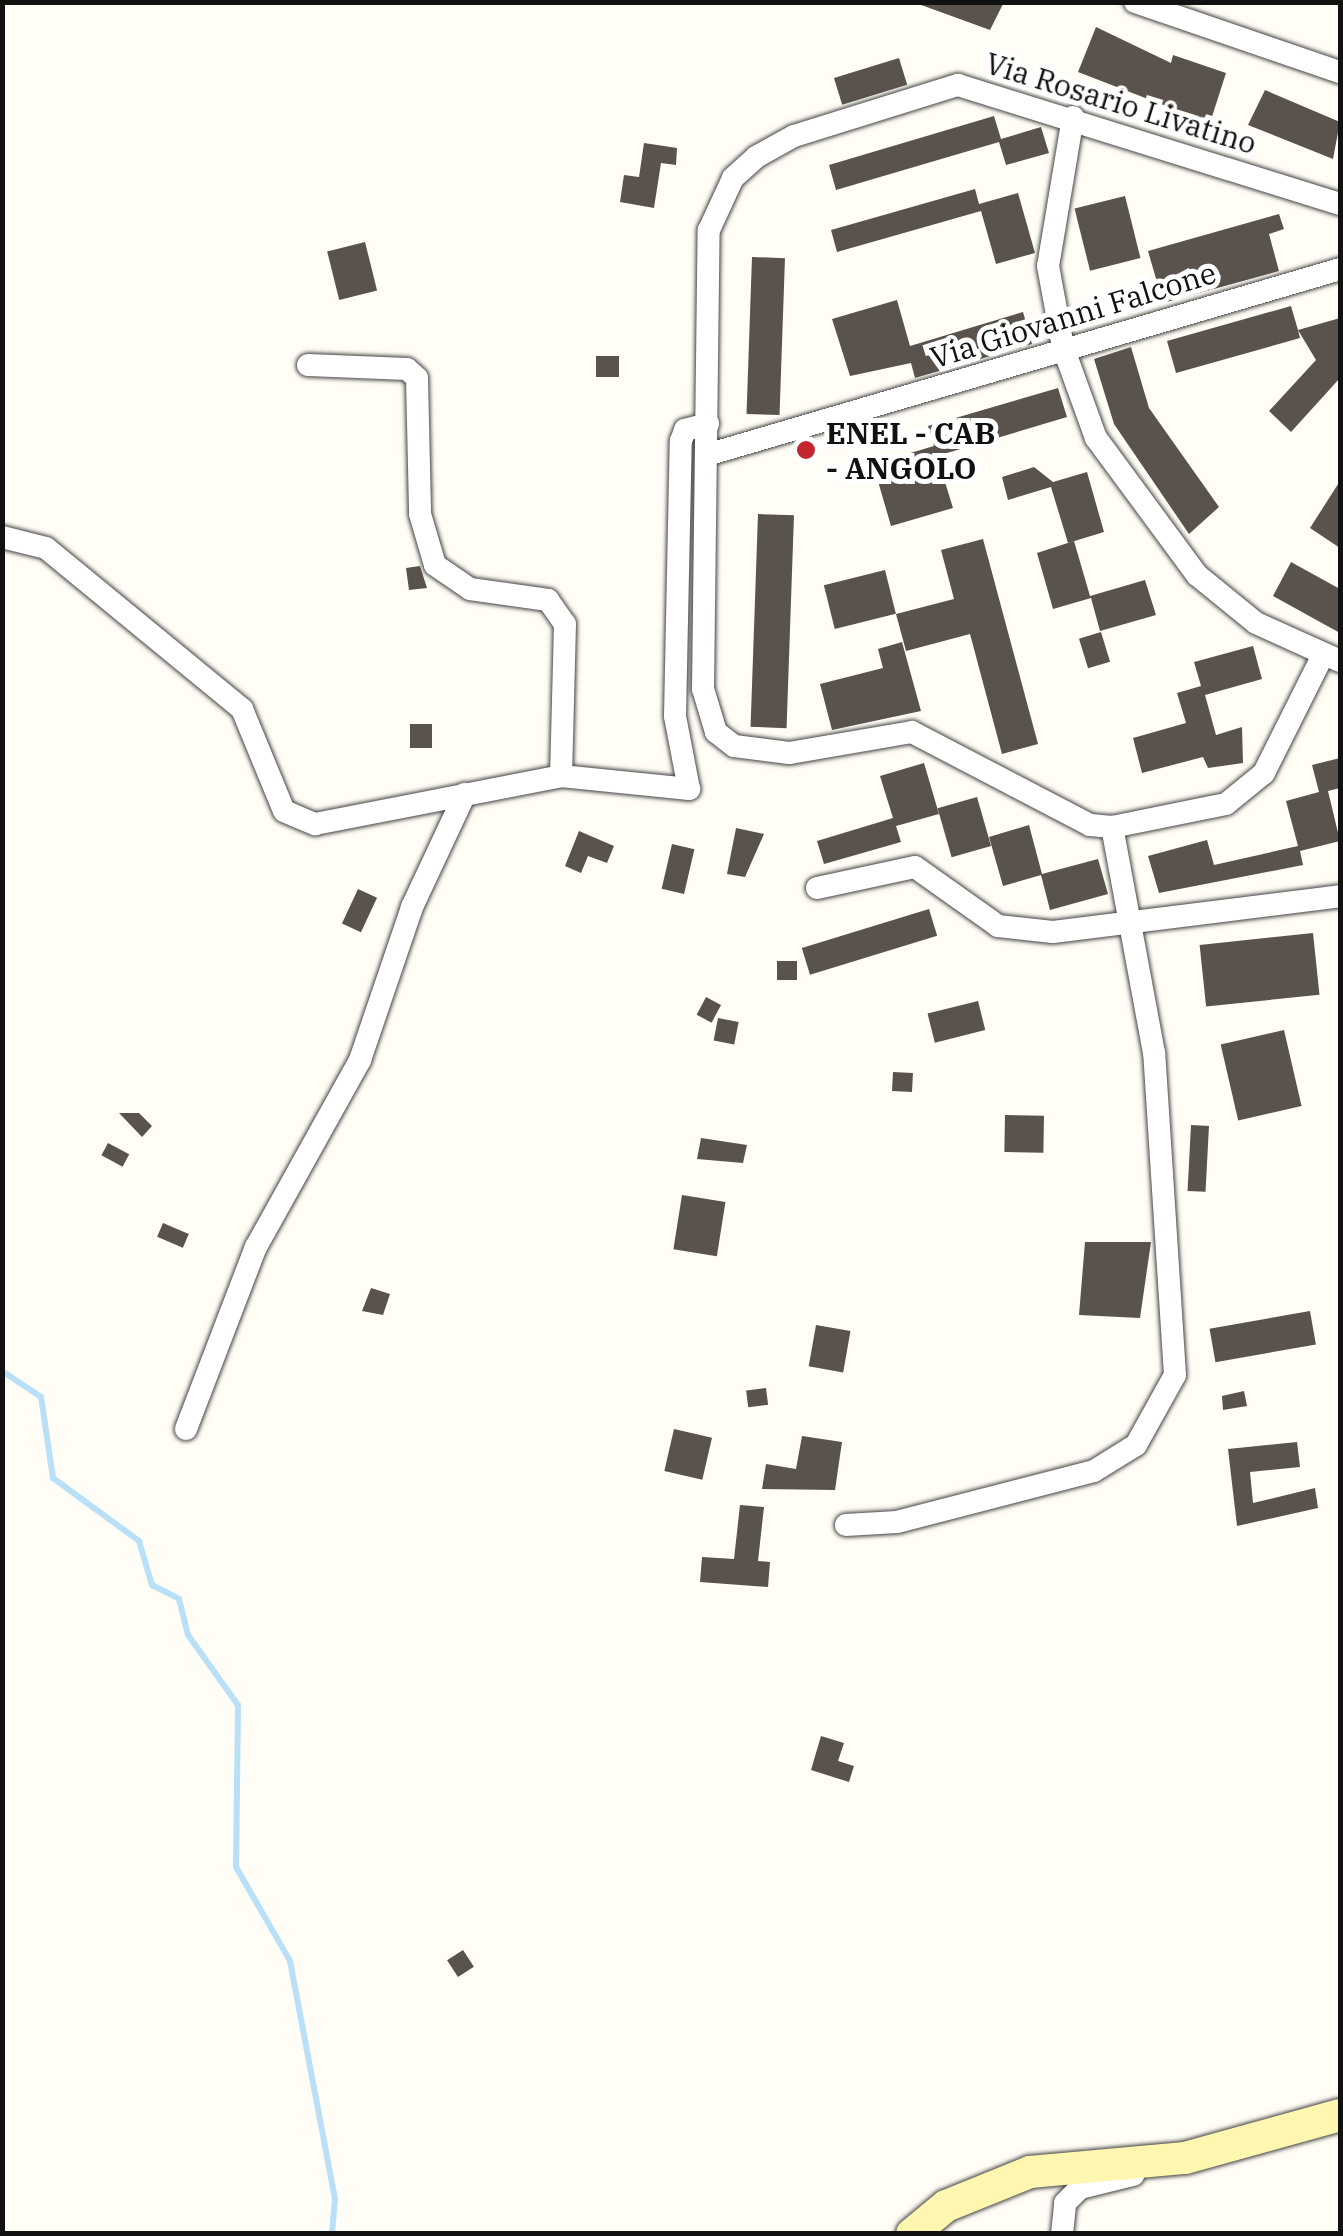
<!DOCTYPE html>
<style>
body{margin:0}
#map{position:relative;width:1343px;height:2236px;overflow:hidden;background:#fffdf5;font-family:"IBM Plex Serif",serif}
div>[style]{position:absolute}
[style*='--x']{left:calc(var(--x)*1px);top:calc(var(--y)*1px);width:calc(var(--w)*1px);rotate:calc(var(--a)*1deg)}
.stream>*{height:6px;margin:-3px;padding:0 3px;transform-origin:3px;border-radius:3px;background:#b9e0f7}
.building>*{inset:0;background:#5a524d;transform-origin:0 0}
.roads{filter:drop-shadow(0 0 2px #444) drop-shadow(0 0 2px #444)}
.street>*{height:22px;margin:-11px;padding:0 11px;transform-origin:11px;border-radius:11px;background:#fff}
.secondary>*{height:32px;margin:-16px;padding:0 16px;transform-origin:16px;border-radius:16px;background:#fff6b0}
.dots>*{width:28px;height:28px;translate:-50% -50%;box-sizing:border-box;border:5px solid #fff;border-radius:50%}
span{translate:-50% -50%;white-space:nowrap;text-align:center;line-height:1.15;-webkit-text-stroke:10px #fff;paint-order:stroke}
.street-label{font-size:30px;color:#111}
.poi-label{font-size:30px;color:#111;font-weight:700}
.left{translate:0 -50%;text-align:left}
.frame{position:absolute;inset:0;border:5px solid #111;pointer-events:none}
</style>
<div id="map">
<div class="stream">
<i style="--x:2;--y:1371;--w:47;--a:33.7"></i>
<i style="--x:41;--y:1397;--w:82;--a:81.6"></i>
<i style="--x:53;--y:1478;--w:107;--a:36.2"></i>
<i style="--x:139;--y:1541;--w:46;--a:73.5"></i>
<i style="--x:152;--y:1585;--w:30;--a:27"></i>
<i style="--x:179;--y:1599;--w:37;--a:76"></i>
<i style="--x:188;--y:1635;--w:86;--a:54.5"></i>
<i style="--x:238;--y:1705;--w:162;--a:90.7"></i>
<i style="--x:236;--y:1867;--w:108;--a:60.1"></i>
<i style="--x:290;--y:1961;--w:242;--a:79.3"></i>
<i style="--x:335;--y:2199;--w:35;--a:95"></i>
</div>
<div class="building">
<i style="clip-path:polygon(913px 2px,1004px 2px,990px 30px)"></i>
<i style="clip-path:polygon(1096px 27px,1171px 63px,1173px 55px,1226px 73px,1210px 123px,1078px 72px)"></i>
<i style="left:899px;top:58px;width:28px;height:68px;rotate:73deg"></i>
<i style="clip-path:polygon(1265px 90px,1340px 122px,1333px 159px,1248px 125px)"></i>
<i style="clip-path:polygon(994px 116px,1001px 139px,1041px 127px,1049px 153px,1006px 165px,999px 142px,836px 190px,829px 165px)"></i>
<i style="clip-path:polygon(644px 143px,677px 148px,676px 165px,661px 163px,654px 208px,620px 202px,624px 175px,639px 177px)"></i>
<i style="clip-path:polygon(975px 189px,979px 204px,1018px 193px,1035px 253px,996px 264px,981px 211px,837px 252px,831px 230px)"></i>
<i style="left:1125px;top:196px;width:64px;height:52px;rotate:76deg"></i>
<i style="clip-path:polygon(1279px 214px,1284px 229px,1269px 234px,1279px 271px,1163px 303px,1148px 251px)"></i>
<i style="left:365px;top:242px;width:50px;height:39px;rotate:76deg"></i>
<i style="left:752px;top:257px;width:33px;height:157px;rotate:2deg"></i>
<i style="clip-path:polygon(897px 300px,910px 346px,1023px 312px,1032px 344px,915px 378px,911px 363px,850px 376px,832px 319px)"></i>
<i style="clip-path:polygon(1291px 306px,1298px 330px,1340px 318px,1340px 378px,1291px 432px,1269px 411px,1316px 360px,1298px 330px,1300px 338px,1176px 373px,1167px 341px)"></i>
<i style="clip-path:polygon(1131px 347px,1149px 408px,1219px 507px,1189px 534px,1114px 424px,1094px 359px)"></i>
<i style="left:596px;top:356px;width:23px;height:21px"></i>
<i style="clip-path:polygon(1058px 388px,1067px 417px,937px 456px,953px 508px,891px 526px,873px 464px,934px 446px,928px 426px)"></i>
<i style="clip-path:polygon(1034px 467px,1053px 482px,1087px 472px,1104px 532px,1068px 543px,1051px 487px,1008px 500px,1002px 477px)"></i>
<i style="clip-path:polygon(1340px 481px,1340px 548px,1310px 528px)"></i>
<i style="left:758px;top:514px;width:36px;height:213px;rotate:2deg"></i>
<i style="clip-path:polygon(983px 539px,1038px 744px,1002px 754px,970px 634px,906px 651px,896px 614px,954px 599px,941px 550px)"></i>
<i style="clip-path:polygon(1074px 541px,1090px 596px,1145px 580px,1156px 615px,1100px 631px,1091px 598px,1053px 609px,1037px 553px)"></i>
<i style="clip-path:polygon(1291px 562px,1340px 589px,1340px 633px,1273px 596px)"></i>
<i style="clip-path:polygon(420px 566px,427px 588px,409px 590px,406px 568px)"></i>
<i style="left:885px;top:570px;width:45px;height:63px;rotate:76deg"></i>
<i style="left:1101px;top:632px;width:31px;height:23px;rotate:73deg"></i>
<i style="clip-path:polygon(902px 642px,921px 711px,832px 730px,820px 684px,883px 668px,878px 649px)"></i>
<i style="clip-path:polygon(1253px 646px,1262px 679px,1205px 695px,1216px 735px,1242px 727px,1243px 763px,1208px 768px,1203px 757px,1142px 773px,1133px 738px,1186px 723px,1177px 693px,1201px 686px,1194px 662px)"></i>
<i style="left:410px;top:724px;width:22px;height:24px"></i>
<i style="clip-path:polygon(1340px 758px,1340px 788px,1328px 791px,1340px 841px,1300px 851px,1303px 865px,1159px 893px,1148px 856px,1207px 840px,1214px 865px,1298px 846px,1286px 801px,1319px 792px,1312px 765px)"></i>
<i style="clip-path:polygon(924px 763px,939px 814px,896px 826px,901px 842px,824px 864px,817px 841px,893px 818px,880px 776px)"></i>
<i style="left:977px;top:797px;width:51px;height:41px;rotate:74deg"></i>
<i style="clip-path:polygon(1029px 825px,1042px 874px,1098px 859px,1108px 894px,1050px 910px,1041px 875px,1003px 886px,989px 837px)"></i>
<i style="clip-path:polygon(736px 828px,764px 834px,745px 877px,727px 874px)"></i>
<i style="clip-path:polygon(579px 831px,614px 846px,607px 863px,588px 856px,581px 873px,565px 866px)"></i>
<i style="left:672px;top:844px;width:23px;height:46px;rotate:13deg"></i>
<i style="left:358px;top:889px;width:21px;height:38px;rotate:25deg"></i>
<i style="left:929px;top:909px;width:28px;height:133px;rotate:73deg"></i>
<i style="left:1313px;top:933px;width:62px;height:114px;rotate:84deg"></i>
<i style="left:777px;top:961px;width:20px;height:19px"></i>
<i style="left:706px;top:997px;width:17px;height:20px;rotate:28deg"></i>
<i style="left:978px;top:1001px;width:30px;height:52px;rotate:76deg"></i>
<i style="left:718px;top:1018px;width:21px;height:23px;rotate:11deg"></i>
<i style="left:1284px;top:1030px;width:78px;height:65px;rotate:77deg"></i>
<i style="left:893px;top:1072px;width:20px;height:19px;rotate:3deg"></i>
<i style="clip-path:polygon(119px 1113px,139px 1113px,152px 1126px,142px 1137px)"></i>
<i style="left:1005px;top:1115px;width:39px;height:37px;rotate:1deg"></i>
<i style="left:1191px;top:1125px;width:18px;height:66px;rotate:3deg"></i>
<i style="clip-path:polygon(701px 1138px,747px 1145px,743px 1163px,697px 1159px)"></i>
<i style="left:108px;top:1143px;width:24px;height:14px;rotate:28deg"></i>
<i style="left:682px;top:1195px;width:44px;height:55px;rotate:9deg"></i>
<i style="left:163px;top:1223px;width:28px;height:15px;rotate:23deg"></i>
<i style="clip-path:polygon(1085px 1242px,1151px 1242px,1140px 1318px,1079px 1315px)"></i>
<i style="clip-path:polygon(371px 1288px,390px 1294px,383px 1315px,362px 1311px)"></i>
<i style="left:1310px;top:1311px;width:34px;height:102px;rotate:80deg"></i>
<i style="left:816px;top:1325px;width:35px;height:42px;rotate:10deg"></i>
<i style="left:766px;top:1388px;width:17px;height:20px;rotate:83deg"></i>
<i style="clip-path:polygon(1244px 1391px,1247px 1406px,1223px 1410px,1222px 1396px)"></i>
<i style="left:674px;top:1429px;width:39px;height:43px;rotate:13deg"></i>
<i style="clip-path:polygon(802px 1436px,842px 1442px,835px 1490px,762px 1489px,766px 1464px,796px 1469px)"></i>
<i style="clip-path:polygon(1297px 1442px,1300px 1467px,1250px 1472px,1253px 1503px,1315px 1488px,1318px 1508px,1237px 1526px,1228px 1449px)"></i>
<i style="clip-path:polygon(740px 1505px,764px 1507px,758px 1561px,770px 1562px,768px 1587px,700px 1582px,702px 1557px,734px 1559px)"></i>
<i style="clip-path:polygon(821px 1736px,844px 1743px,838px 1761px,854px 1766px,849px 1782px,811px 1770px)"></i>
<i style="left:463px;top:1950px;width:20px;height:19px;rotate:57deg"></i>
</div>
<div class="roads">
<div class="street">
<i style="--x:1135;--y:2;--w:217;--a:18.9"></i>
<i style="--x:1073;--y:117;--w:151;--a:99.5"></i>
<i style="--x:1048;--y:266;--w:82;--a:79.5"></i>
<i style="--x:1063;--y:347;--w:97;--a:70.1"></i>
<i style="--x:1096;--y:438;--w:170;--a:53.6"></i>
<i style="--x:1197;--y:575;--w:76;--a:39.1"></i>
<i style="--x:1256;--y:623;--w:92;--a:24.3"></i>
<i style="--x:308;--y:365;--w:99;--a:2.3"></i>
<i style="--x:407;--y:369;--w:13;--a:42"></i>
<i style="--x:417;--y:378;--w:136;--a:88.7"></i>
<i style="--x:420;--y:514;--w:53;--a:73.6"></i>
<i style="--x:435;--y:565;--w:42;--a:34.4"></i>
<i style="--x:470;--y:589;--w:79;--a:8"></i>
<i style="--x:548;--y:600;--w:29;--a:55"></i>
<i style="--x:565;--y:624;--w:152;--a:91.5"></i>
<i style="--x:710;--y:454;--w:657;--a:-16.36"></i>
<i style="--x:2;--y:537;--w:45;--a:14"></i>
<i style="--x:46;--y:548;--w:254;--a:39.4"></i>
<i style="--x:242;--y:709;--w:110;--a:67.6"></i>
<i style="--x:284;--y:811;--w:34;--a:23"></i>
<i style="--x:315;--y:824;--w:251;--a:-11"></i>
<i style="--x:561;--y:776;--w:129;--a:5.8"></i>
<i style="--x:689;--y:789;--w:74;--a:-100.9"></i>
<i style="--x:675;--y:716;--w:275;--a:-88.8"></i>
<i style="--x:681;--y:441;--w:12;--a:-70"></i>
<i style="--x:685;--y:430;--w:24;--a:-15"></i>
<i style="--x:1322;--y:657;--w:130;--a:116.6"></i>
<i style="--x:1264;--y:773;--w:49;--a:140.8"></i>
<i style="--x:1226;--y:804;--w:116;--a:168.6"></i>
<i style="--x:1112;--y:827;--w:22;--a:-175"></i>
<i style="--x:1090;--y:825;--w:201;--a:-152.4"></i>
<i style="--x:912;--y:732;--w:125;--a:170.3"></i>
<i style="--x:789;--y:753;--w:55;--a:-172.7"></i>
<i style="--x:734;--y:746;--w:23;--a:-142"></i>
<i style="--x:716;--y:732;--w:45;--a:-106.8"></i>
<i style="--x:703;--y:689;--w:459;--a:-89.3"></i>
<i style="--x:709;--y:230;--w:57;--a:-65.2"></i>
<i style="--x:733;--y:178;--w:31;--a:-42"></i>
<i style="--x:756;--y:157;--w:43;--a:-28.9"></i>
<i style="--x:794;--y:136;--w:172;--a:-17.3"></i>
<i style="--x:958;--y:85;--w:400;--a:17.3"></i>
<i style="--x:817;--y:888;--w:100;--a:-12.1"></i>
<i style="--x:915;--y:867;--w:102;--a:35.4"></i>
<i style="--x:998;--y:926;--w:55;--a:6.2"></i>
<i style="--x:1053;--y:932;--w:289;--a:-7.1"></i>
<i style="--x:186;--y:1429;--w:195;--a:-69"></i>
<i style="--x:256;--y:1247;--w:214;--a:-60.9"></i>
<i style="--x:360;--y:1060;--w:162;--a:-71.2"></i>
<i style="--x:412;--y:907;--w:125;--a:-64.9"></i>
<i style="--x:846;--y:1525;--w:51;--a:-3.4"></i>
<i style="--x:897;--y:1522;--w:203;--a:-14.5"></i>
<i style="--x:1094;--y:1471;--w:49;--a:-31.8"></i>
<i style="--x:1136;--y:1445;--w:80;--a:-60.9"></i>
<i style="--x:1175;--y:1375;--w:323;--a:-93.7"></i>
<i style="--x:1154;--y:1053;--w:230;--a:-100.5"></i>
<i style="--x:1062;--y:2234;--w:31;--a:-84"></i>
<i style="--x:1065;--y:2203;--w:21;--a:-45"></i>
<i style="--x:1080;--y:2188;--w:55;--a:-13.8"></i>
</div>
<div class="secondary">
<i style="--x:912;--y:2234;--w:44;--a:-39.5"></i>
<i style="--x:946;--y:2206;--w:91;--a:-22"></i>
<i style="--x:1030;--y:2172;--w:156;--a:-5.2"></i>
<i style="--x:1185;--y:2158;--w:161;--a:-15.5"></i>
</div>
</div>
<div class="dots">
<i style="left:806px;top:450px;background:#c4262e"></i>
</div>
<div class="street-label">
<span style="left:1121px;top:103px;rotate:17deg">Via Rosario Livatino</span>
<span style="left:1073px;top:315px;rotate:-17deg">Via Giovanni Falcone</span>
</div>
<div class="poi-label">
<span class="left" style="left:826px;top:450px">ENEL - CAB<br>- ANGOLO</span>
</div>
<div class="frame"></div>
</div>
